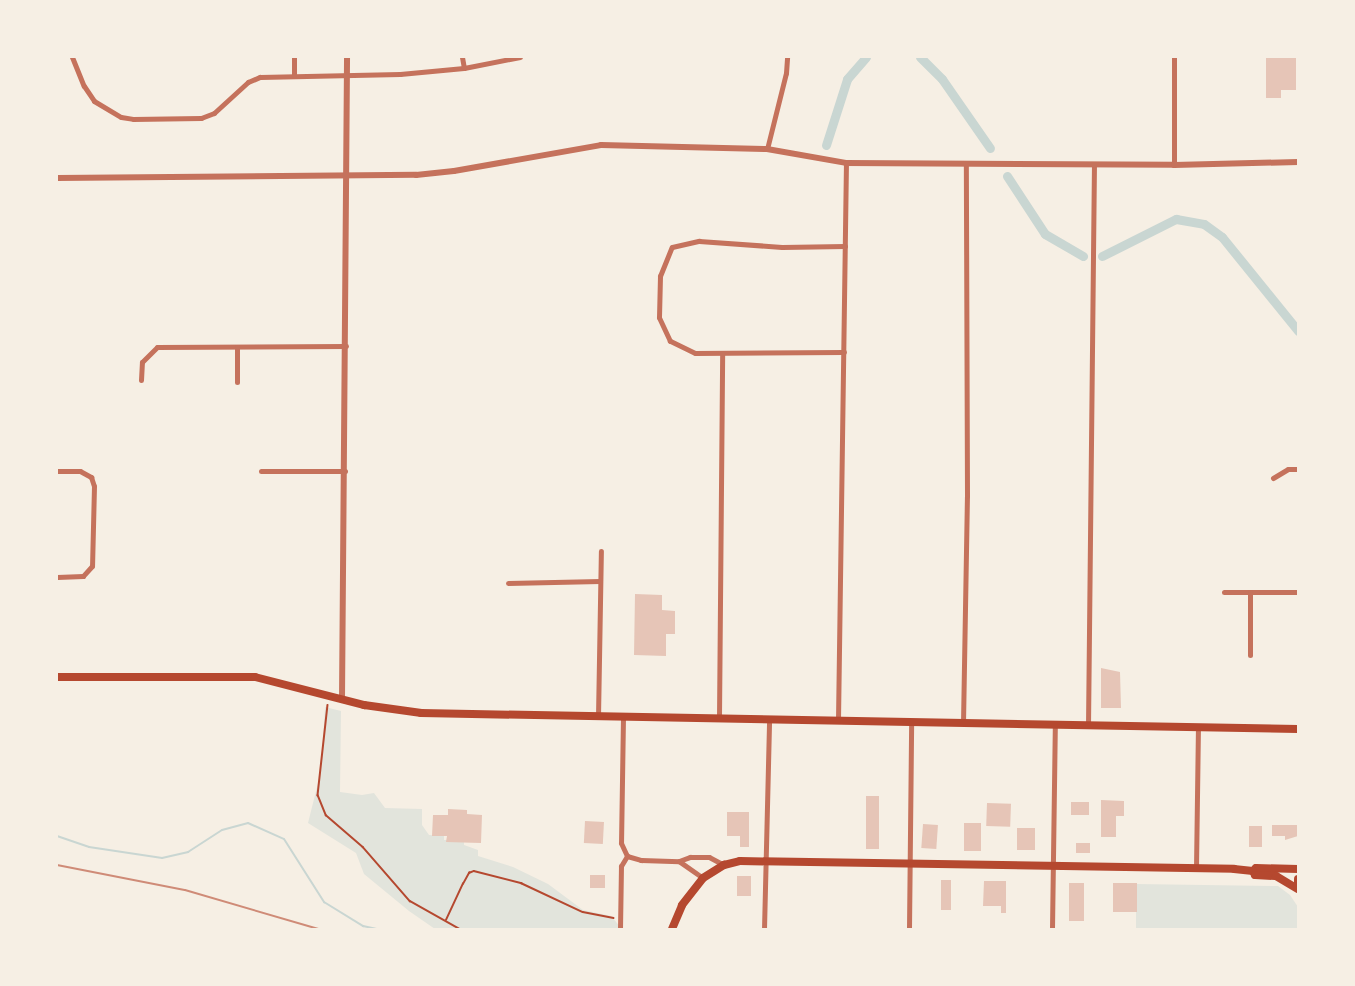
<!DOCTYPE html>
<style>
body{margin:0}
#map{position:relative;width:1355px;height:986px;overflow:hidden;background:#f6efe4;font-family:Karla,sans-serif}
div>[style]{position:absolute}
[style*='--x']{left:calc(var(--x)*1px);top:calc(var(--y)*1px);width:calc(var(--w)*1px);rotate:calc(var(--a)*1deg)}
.green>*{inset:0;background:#e2e4dc}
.stream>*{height:2px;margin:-1px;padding:0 1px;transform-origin:1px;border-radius:1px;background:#c9d6d2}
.canal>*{height:9px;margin:-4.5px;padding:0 4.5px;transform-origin:4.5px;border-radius:4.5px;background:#c9d6d2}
.building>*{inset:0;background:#e6c5b7;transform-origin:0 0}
.path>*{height:1.5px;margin:-0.75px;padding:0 0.75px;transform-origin:0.75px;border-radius:0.75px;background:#b5482f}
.minor>*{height:5px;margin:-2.5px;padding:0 2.5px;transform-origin:2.5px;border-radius:2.5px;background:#c5725c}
.tertiary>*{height:6px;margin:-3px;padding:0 3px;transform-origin:3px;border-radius:3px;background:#c5725c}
.secondary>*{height:8px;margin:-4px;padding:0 4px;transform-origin:4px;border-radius:4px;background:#b5482f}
.primary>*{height:8px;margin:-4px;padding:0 4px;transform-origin:4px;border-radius:4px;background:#b5482f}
.rail>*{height:2px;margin:-1px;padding:0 1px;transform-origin:1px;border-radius:1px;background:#cf8b77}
span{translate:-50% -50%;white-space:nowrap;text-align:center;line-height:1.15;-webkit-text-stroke:6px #f6efe4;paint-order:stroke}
.frame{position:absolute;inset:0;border:58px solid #f6efe4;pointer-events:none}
</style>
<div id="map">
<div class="green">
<i style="clip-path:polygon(325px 707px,341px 711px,340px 792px,362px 795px,374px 793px,385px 808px,422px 809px,422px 825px,429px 835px,444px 836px,444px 840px,464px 840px,464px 845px,478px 850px,478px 856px,513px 867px,548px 884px,583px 910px,611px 916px,622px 929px,435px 929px,409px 911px,364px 874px,356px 853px,308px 823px,321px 771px)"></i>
<i style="clip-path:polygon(1136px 884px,1278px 886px,1290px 895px,1298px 907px,1298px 929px,1136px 929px)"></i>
</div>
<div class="stream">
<i style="--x:57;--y:836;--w:34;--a:19"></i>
<i style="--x:89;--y:847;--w:74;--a:8.6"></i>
<i style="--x:162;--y:858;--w:27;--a:-13"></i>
<i style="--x:188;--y:852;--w:40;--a:-32.9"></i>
<i style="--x:222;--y:830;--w:27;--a:-15"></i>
<i style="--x:248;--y:823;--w:39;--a:24"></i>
<i style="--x:284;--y:839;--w:75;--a:57.6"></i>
<i style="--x:324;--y:902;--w:46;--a:31.6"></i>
<i style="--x:363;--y:926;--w:14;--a:12"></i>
</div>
<div class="canal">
<i style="--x:920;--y:57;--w:31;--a:45"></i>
<i style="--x:942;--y:79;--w:84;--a:55.2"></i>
<i style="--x:826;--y:145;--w:69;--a:-72.3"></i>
<i style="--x:847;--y:79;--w:29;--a:-49"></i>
<i style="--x:1007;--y:176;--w:69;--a:56.8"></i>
<i style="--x:1045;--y:234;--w:44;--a:30.1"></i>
<i style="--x:1102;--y:256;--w:83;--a:-26.6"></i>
<i style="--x:1176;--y:219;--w:28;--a:10"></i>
<i style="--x:1204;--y:224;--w:22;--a:36"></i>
<i style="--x:1222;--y:237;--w:121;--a:51"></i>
</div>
<div class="building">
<i style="clip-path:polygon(1266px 57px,1296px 57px,1296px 90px,1281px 90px,1281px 98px,1266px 98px)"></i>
<i style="clip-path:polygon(635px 594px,662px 595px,662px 610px,675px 611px,675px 634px,666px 634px,666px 656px,634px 655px)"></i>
<i style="clip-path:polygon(1101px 668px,1120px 672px,1121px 708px,1101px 708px)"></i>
<i style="left:866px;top:796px;width:13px;height:53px"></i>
<i style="clip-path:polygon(1101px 800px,1124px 801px,1124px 816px,1116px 816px,1116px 837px,1101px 837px)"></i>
<i style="left:1071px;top:802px;width:18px;height:13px"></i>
<i style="left:987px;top:803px;width:24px;height:23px;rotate:2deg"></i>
<i style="clip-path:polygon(448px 809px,467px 810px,467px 814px,482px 815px,481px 843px,446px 842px,447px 836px,432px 836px,433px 815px,448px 815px)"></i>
<i style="clip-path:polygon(727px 812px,749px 812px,749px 847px,740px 847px,740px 836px,727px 836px)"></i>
<i style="left:585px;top:821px;width:19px;height:22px;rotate:3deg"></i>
<i style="left:964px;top:823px;width:17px;height:28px"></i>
<i style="left:923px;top:824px;width:15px;height:24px;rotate:4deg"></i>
<i style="clip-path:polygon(1272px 825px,1298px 825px,1298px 836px,1285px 840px,1285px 836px,1272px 836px)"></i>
<i style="left:1249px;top:826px;width:13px;height:21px"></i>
<i style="left:1017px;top:828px;width:18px;height:22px"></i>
<i style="left:1076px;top:843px;width:14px;height:10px"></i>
<i style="left:590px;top:875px;width:15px;height:13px"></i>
<i style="left:737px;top:876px;width:14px;height:20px"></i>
<i style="left:941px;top:880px;width:10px;height:30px"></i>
<i style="clip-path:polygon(984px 881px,1006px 881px,1006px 913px,1001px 913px,1001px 906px,983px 906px)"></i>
<i style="left:1069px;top:883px;width:15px;height:38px"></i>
<i style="left:1113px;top:883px;width:24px;height:29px"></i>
</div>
<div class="path">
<i style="--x:328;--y:705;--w:91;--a:96.3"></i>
<i style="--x:318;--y:795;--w:22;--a:68"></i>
<i style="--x:326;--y:815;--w:49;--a:40.9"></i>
<i style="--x:363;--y:847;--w:72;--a:49"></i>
<i style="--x:410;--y:901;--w:57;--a:29.2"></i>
<i style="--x:446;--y:920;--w:40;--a:-65"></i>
<i style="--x:463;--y:884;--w:13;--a:-61"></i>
<i style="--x:469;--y:873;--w:5;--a:-22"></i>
<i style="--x:474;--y:871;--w:49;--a:14.3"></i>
<i style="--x:521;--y:883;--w:68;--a:25.1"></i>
<i style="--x:583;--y:912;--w:31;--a:11"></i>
</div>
<div class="minor">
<i style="--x:72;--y:57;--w:31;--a:68"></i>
<i style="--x:84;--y:86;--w:18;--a:56"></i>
<i style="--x:94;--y:101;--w:31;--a:31"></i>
<i style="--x:121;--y:117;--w:12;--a:9"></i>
<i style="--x:133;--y:119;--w:68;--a:-0.8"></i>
<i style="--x:201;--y:118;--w:14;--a:-21"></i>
<i style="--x:214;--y:113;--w:46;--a:-42.4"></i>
<i style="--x:248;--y:82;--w:13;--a:-23"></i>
<i style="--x:260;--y:77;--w:140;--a:-1.2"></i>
<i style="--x:400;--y:74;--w:64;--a:-5.4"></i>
<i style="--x:464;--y:68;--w:57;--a:-11.1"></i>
<i style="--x:294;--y:57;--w:18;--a:90"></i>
<i style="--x:462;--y:57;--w:11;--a:80"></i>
<i style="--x:767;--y:149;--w:78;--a:-76"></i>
<i style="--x:786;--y:73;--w:16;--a:-86"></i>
<i style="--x:1174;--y:165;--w:108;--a:-90"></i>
<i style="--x:844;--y:352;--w:149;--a:179.6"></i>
<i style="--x:695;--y:353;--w:28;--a:-154"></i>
<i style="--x:670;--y:341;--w:26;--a:-115"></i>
<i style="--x:659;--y:317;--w:41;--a:-88.6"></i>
<i style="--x:660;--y:276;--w:31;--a:-68"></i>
<i style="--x:672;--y:247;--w:28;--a:-13"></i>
<i style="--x:699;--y:241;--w:83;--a:4.1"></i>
<i style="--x:782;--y:247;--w:63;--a:-0.9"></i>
<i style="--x:141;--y:380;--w:18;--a:-87"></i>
<i style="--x:142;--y:362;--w:21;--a:-45"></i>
<i style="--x:157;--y:347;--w:189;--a:-0.3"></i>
<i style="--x:237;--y:382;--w:35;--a:-90"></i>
<i style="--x:57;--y:471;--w:23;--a:0"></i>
<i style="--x:80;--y:471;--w:13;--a:29"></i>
<i style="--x:91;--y:477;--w:9;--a:72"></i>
<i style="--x:94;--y:486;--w:80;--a:91.4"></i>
<i style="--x:92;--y:566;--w:13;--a:132"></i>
<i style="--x:83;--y:576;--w:26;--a:178"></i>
<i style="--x:261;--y:471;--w:84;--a:0"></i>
<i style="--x:1273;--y:478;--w:17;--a:-31"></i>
<i style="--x:1288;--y:469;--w:10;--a:0"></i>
<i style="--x:508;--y:583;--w:92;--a:-1.2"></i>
<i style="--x:1224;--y:592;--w:74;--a:0"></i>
<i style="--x:1250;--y:655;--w:63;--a:-90"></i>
<i style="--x:598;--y:717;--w:166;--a:-89"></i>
<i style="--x:623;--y:717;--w:126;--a:90.9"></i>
<i style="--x:621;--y:843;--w:14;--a:65"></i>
<i style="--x:719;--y:717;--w:364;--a:-89.5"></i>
<i style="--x:838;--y:720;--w:557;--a:-89.18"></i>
<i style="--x:963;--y:723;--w:227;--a:-89"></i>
<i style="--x:967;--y:496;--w:332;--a:-90.2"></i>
<i style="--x:1088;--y:726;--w:562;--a:-89.39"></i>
<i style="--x:627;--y:856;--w:15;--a:16"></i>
<i style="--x:641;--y:860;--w:38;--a:2"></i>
<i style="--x:1196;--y:868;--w:140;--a:-89.2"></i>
<i style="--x:703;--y:878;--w:29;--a:-145"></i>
<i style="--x:679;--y:861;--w:12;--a:-20"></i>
<i style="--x:690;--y:857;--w:19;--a:0"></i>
<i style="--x:709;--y:857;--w:17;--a:28"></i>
<i style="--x:620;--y:929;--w:63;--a:-89.1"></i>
<i style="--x:621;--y:866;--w:12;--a:-59"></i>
<i style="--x:764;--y:929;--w:210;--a:-88.6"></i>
<i style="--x:909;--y:929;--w:207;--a:-89.4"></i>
<i style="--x:1052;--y:929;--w:203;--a:-89.2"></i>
</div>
<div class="tertiary">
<i style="--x:57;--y:178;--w:359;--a:-0.5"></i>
<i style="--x:416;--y:175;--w:38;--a:-6"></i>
<i style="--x:454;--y:171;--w:149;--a:-10"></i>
<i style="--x:601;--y:145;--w:166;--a:1.4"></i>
<i style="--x:767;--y:149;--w:80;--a:10"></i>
<i style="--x:846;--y:163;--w:328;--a:0.3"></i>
<i style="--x:1174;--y:165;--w:124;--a:-1.4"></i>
<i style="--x:342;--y:699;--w:642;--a:-89.55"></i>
</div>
<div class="secondary">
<i style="--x:57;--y:677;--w:198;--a:0"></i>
<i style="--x:255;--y:677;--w:113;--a:14.4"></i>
<i style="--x:364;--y:705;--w:58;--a:8"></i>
<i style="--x:421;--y:713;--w:877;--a:1.05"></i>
<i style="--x:1253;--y:871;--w:4;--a:-45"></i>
<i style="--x:1256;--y:868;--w:42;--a:1.4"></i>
<i style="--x:672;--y:929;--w:26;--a:-67"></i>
<i style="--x:682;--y:905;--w:34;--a:-52"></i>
<i style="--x:703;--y:878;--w:25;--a:-32"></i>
<i style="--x:724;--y:865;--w:16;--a:-14"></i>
<i style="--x:740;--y:861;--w:494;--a:0.9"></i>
<i style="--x:1234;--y:869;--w:19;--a:6"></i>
<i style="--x:1253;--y:871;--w:4;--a:63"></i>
<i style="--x:1255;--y:875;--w:21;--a:3"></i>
<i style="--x:1276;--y:876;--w:26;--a:31"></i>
</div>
<div class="primary">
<i style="--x:1298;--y:879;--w:9;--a:90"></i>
</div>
<div class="rail">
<i style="--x:57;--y:865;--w:130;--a:11.1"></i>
<i style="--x:185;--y:890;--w:139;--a:16.3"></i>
</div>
<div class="frame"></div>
</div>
